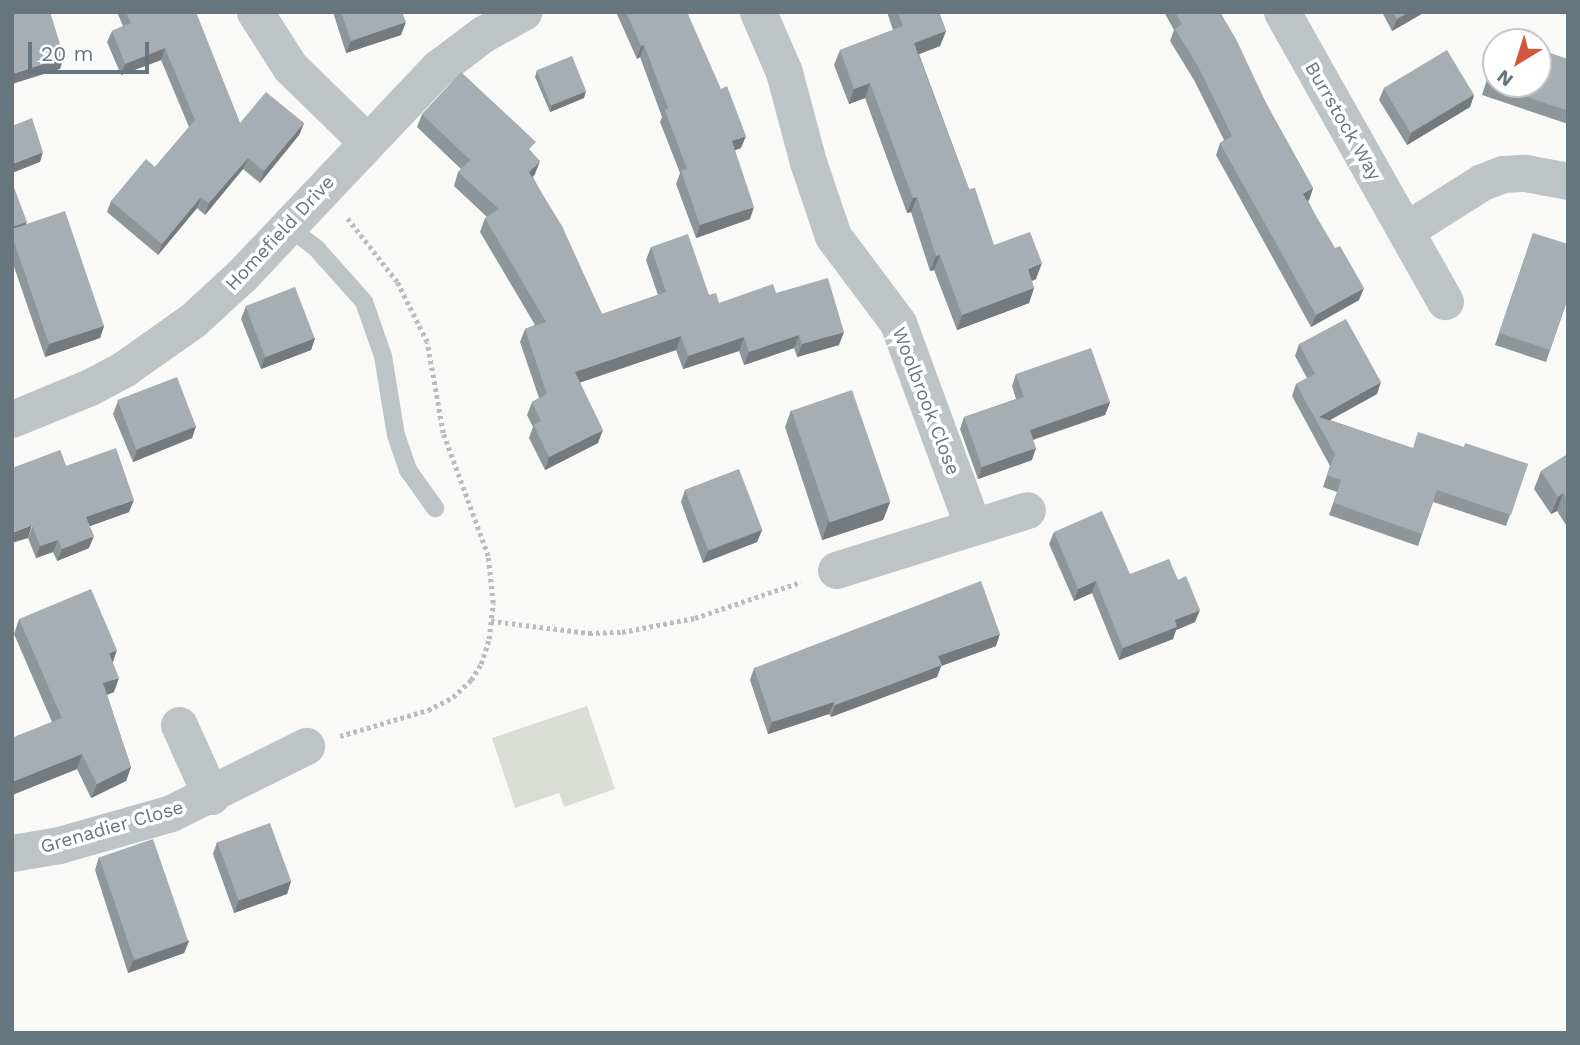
<!DOCTYPE html>
<style>
body{margin:0}
#map{position:relative;width:1580px;height:1045px;overflow:hidden;background:#f9f9f7;font-family:"Work Sans",sans-serif}
div>[style]{position:absolute}
[style*='--x']{left:calc(var(--x)*1px);top:calc(var(--y)*1px);width:calc(var(--w)*1px);rotate:calc(var(--a)*1deg)}
.green>*{inset:0;background:#d9ddd6}
.path>*{height:4.5px;margin-top:-2.25px;transform-origin:0;background:repeating-linear-gradient(90deg,#b9bdbe 0 3.5px,transparent 0 7px)}
.lane>*{height:18px;margin:-9px;padding:0 9px;transform-origin:9px;border-radius:9px;background:#bec3c6}
.street>*{height:37px;margin:-18.5px;padding:0 18.5px;transform-origin:18.5px;border-radius:18.5px;background:#bec3c6}
.wall>*{inset:0;background:#8f969a}
.shaded-wall>*{inset:0;background:#747a7d}
.building>*{inset:0;background:#a6aeb3;transform-origin:0 0}
span{translate:-50% -50%;white-space:nowrap;text-align:center;line-height:1.15;-webkit-text-stroke:7px #fff;paint-order:stroke}
.street-label{font-size:19px;color:#66767e}
.frame{position:absolute;inset:0;border:14px solid #66767e;pointer-events:none}
.north{position:absolute;left:1482px;top:28px;width:70px;height:70px;box-sizing:border-box;background:#fff;border:2px solid #c2c8cb;border-radius:50%;rotate:218deg;font-size:19px;font-weight:700;line-height:28px;text-align:center;color:#66767e}
.north::after{content:'';display:block;margin:auto;width:24px;height:32px;background:#d1573e;clip-path:polygon(50% 0,100% 100%,50% 72%,0 100%)}
.scale{position:absolute;left:28px;top:42px;width:121px;height:32px;box-sizing:border-box;border:4px solid #66767e;border-top:0;padding-left:9px;font-size:21px;line-height:24px;white-space:nowrap;color:#66767e;-webkit-text-stroke:5px #fff;paint-order:stroke}
</style>
<div id="map">
<div class="green">
<i style="clip-path:polygon(587px 706px,615px 789px,564px 807px,559px 793px,515px 808px,492px 738px)"></i>
</div>
<div class="path">
<i style="--x:491;--y:621;--w:99;--a:7"></i>
<i style="--x:589;--y:633;--w:33;--a:-2"></i>
<i style="--x:622;--y:632;--w:74;--a:-10.9"></i>
<i style="--x:695;--y:618;--w:112;--a:-18.8"></i>
<i style="--x:340;--y:736;--w:92;--a:-16.5"></i>
<i style="--x:428;--y:710;--w:28;--a:-27"></i>
<i style="--x:453;--y:697;--w:25;--a:-43"></i>
<i style="--x:471;--y:680;--w:19;--a:-58"></i>
<i style="--x:481;--y:664;--w:26;--a:-72"></i>
<i style="--x:489;--y:639;--w:36;--a:-84"></i>
<i style="--x:493;--y:603;--w:47;--a:-96.1"></i>
<i style="--x:488;--y:556;--w:131;--a:-110.1"></i>
<i style="--x:443;--y:433;--w:92;--a:-100"></i>
<i style="--x:427;--y:342;--w:67;--a:-116.6"></i>
<i style="--x:397;--y:282;--w:83;--a:-128.1"></i>
</div>
<div class="lane">
<i style="--x:287;--y:226;--w:38;--a:37"></i>
<i style="--x:317;--y:249;--w:71;--a:48.4"></i>
<i style="--x:364;--y:302;--w:57;--a:70.6"></i>
<i style="--x:383;--y:356;--w:80;--a:80.7"></i>
<i style="--x:396;--y:435;--w:37;--a:71"></i>
<i style="--x:408;--y:470;--w:47;--a:54.6"></i>
</div>
<div class="street">
<i style="--x:255;--y:12;--w:65;--a:57.5"></i>
<i style="--x:290;--y:67;--w:106;--a:44.2"></i>
<i style="--x:758;--y:12;--w:65;--a:66.6"></i>
<i style="--x:784;--y:72;--w:93;--a:75.1"></i>
<i style="--x:808;--y:162;--w:78;--a:71.3"></i>
<i style="--x:833;--y:236;--w:109;--a:53.2"></i>
<i style="--x:898;--y:323;--w:217;--a:69.8"></i>
<i style="--x:1282;--y:12;--w:332;--a:60.6"></i>
<i style="--x:1406;--y:230;--w:90;--a:-32.3"></i>
<i style="--x:1482;--y:182;--w:22;--a:-21"></i>
<i style="--x:1503;--y:174;--w:22;--a:-3"></i>
<i style="--x:1525;--y:173;--w:44;--a:10.5"></i>
<i style="--x:12;--y:419;--w:84;--a:-22.3"></i>
<i style="--x:90;--y:387;--w:40;--a:-28"></i>
<i style="--x:125;--y:368;--w:83;--a:-35.2"></i>
<i style="--x:193;--y:320;--w:67;--a:-42.6"></i>
<i style="--x:242;--y:275;--w:285;--a:-46.6"></i>
<i style="--x:438;--y:68;--w:56;--a:-37.1"></i>
<i style="--x:483;--y:34;--w:46;--a:-28.8"></i>
<i style="--x:836;--y:570;--w:200;--a:-17.4"></i>
<i style="--x:179;--y:725;--w:78;--a:65.7"></i>
<i style="--x:12;--y:853;--w:48;--a:-9.7"></i>
<i style="--x:59;--y:845;--w:116;--a:-15.9"></i>
<i style="--x:171;--y:813;--w:151;--a:-26.4"></i>
</div>
<div class="wall">
<i style="clip-path:polygon(117px 12px,200px 12px,196px 14px,240px 123px,304px 123px,299px 135px,260px 183px,243px 169px,205px 215px,197px 208px,158px 255px,107px 212px,111px 201px,155px 167px,189px 127px,161px 60px,121px 75px,107px 42px,112px 31px,123px 26px)"></i>
<i style="clip-path:polygon(333px 12px,402px 12px,401px 35px,346px 53px)"></i>
<i style="clip-path:polygon(616px 12px,687px 12px,741px 148px,735px 150px,750px 219px,696px 238px,676px 184px,680px 173px,660px 122px,662px 117px,640px 57px,637px 59px)"></i>
<i style="clip-path:polygon(887px 12px,939px 12px,946px 31px,940px 46px,919px 54px,969px 189px,994px 245px,1036px 279px,1032px 281px,1034px 288px,1029px 303px,957px 330px,934px 270px,930px 271px,911px 212px,907px 213px,865px 98px,849px 104px,834px 65px,840px 50px,893px 30px)"></i>
<i style="clip-path:polygon(1164px 12px,1220px 12px,1267px 105px,1313px 188px,1309px 200px,1308px 201px,1359px 300px,1311px 327px,1216px 155px,1220px 143px,1224px 140px,1194px 80px,1170px 41px,1174px 30px)"></i>
<i style="clip-path:polygon(1382px 12px,1425px 12px,1392px 31px)"></i>
<i style="clip-path:polygon(1496px 51px,1568px 59px,1568px 124px,1482px 95px)"></i>
<i style="clip-path:polygon(537px 70px,584px 98px,550px 112px,535px 77px)"></i>
<i style="clip-path:polygon(1384px 88px,1474px 95px,1470px 107px,1407px 145px,1379px 100px)"></i>
<i style="clip-path:polygon(422px 114px,532px 152px,535px 174px,533px 177px,602px 314px,658px 295px,646px 260px,651px 247px,719px 303px,776px 293px,839px 345px,797px 357px,794px 348px,744px 365px,739px 351px,683px 369px,676px 350px,580px 382px,598px 443px,545px 470px,529px 438px,533px 427px,527px 415px,532px 402px,539px 398px,520px 342px,525px 329px,535px 325px,480px 232px,485px 218px,487px 217px,454px 186px,458px 172px,461px 169px,417px 127px)"></i>
<i style="clip-path:polygon(12px 182px,26px 225px,104px 326px,100px 338px,45px 357px,12px 261px)"></i>
<i style="clip-path:polygon(1533px 233px,1568px 298px,1546px 362px,1495px 345px)"></i>
<i style="clip-path:polygon(246px 306px,315px 338px,311px 350px,261px 369px,241px 319px)"></i>
<i style="clip-path:polygon(1299px 344px,1377px 394px,1330px 420px,1412px 448px,1464px 447px,1528px 464px,1506px 526px,1433px 502px,1418px 546px,1329px 515px,1337px 492px,1323px 487px,1330px 466px,1292px 396px,1296px 384px,1307px 378px,1295px 356px)"></i>
<i style="clip-path:polygon(1016px 374px,1110px 402px,1105px 415px,1033px 440px,1032px 460px,978px 479px,960px 429px,964px 417px,1016px 399px,1012px 386px)"></i>
<i style="clip-path:polygon(118px 401px,196px 426px,192px 438px,133px 462px,113px 414px)"></i>
<i style="clip-path:polygon(791px 410px,890px 502px,883px 520px,822px 540px,785px 427px)"></i>
<i style="clip-path:polygon(60px 450px,66px 466px,129px 512px,90px 526px,89px 548px,57px 561px,53px 552px,36px 558px,28px 538px)"></i>
<i style="clip-path:polygon(1568px 454px,1568px 528px,1557px 511px,1551px 514px,1534px 489px,1541px 471px)"></i>
<i style="clip-path:polygon(685px 490px,762px 530px,757px 542px,703px 563px,681px 502px)"></i>
<i style="clip-path:polygon(1054px 532px,1130px 574px,1195px 622px,1176px 630px,1173px 639px,1119px 660px,1092px 593px,1074px 601px,1049px 544px)"></i>
<i style="clip-path:polygon(19px 619px,113px 662px,114px 692px,107px 695px,131px 767px,126px 781px,91px 798px,77px 769px,12px 795px,12px 738px,52px 722px,14px 634px)"></i>
<i style="clip-path:polygon(996px 646px,941px 666px,937px 677px,887px 696px,831px 717px,829px 714px,768px 734px,750px 680px,754px 668px)"></i>
<i style="clip-path:polygon(217px 842px,291px 881px,287px 894px,234px 913px,213px 854px)"></i>
<i style="clip-path:polygon(99px 857px,189px 941px,184px 953px,128px 973px,95px 870px)"></i>
</div>
<div class="shaded-wall">
<i style="clip-path:polygon(1409px 12px,1425px 12px,1392px 31px,1397px 19px)"></i>
<i style="clip-path:polygon(406px 22px,401px 35px,346px 53px,351px 41px)"></i>
<i style="clip-path:polygon(946px 31px,940px 46px,909px 58px,914px 43px)"></i>
<i style="clip-path:polygon(644px 45px,640px 57px,637px 59px,641px 46px)"></i>
<i style="clip-path:polygon(165px 48px,161px 60px,121px 75px,125px 64px)"></i>
<i style="clip-path:polygon(64px 57px,60px 69px,12px 84px,12px 74px)"></i>
<i style="clip-path:polygon(870px 83px,865px 98px,849px 104px,854px 89px)"></i>
<i style="clip-path:polygon(586px 91px,584px 98px,550px 112px,552px 105px)"></i>
<i style="clip-path:polygon(1474px 95px,1470px 107px,1407px 145px,1411px 133px)"></i>
<i style="clip-path:polygon(304px 123px,299px 135px,260px 183px,264px 171px)"></i>
<i style="clip-path:polygon(746px 136px,741px 148px,727px 153px,732px 141px)"></i>
<i style="clip-path:polygon(43px 152px,40px 162px,12px 173px,12px 164px)"></i>
<i style="clip-path:polygon(248px 158px,243px 169px,205px 215px,209px 203px)"></i>
<i style="clip-path:polygon(540px 161px,535px 174px,525px 185px,529px 172px)"></i>
<i style="clip-path:polygon(1313px 188px,1309px 200px,1299px 206px,1303px 194px)"></i>
<i style="clip-path:polygon(201px 197px,197px 208px,158px 255px,162px 244px)"></i>
<i style="clip-path:polygon(917px 197px,911px 212px,907px 213px,913px 198px)"></i>
<i style="clip-path:polygon(754px 207px,750px 219px,696px 238px,700px 225px)"></i>
<i style="clip-path:polygon(27px 222px,23px 232px,12px 236px,12px 227px)"></i>
<i style="clip-path:polygon(940px 255px,934px 270px,930px 271px,936px 256px)"></i>
<i style="clip-path:polygon(1042px 263px,1036px 279px,1022px 284px,1028px 269px)"></i>
<i style="clip-path:polygon(1034px 288px,1029px 303px,957px 330px,962px 315px)"></i>
<i style="clip-path:polygon(1364px 288px,1359px 300px,1311px 327px,1316px 315px)"></i>
<i style="clip-path:polygon(104px 326px,100px 338px,45px 357px,49px 344px)"></i>
<i style="clip-path:polygon(844px 332px,839px 345px,797px 357px,802px 344px)"></i>
<i style="clip-path:polygon(799px 335px,794px 348px,744px 365px,749px 352px)"></i>
<i style="clip-path:polygon(681px 336px,676px 350px,570px 386px,575px 372px)"></i>
<i style="clip-path:polygon(744px 337px,739px 351px,683px 369px,688px 356px)"></i>
<i style="clip-path:polygon(315px 338px,311px 350px,261px 369px,265px 357px)"></i>
<i style="clip-path:polygon(1381px 382px,1377px 394px,1319px 426px,1319px 417px)"></i>
<i style="clip-path:polygon(1110px 402px,1105px 415px,1025px 442px,1030px 430px)"></i>
<i style="clip-path:polygon(196px 426px,192px 438px,133px 462px,137px 450px)"></i>
<i style="clip-path:polygon(603px 430px,598px 443px,545px 470px,549px 457px)"></i>
<i style="clip-path:polygon(1036px 448px,1032px 460px,978px 479px,982px 467px)"></i>
<i style="clip-path:polygon(1563px 493px,1557px 511px,1551px 514px,1558px 497px)"></i>
<i style="clip-path:polygon(134px 500px,129px 512px,82px 529px,86px 517px)"></i>
<i style="clip-path:polygon(890px 502px,883px 520px,822px 540px,828px 522px)"></i>
<i style="clip-path:polygon(32px 525px,28px 538px,12px 543px,12px 533px)"></i>
<i style="clip-path:polygon(762px 530px,757px 542px,703px 563px,708px 551px)"></i>
<i style="clip-path:polygon(94px 536px,89px 548px,57px 561px,62px 549px)"></i>
<i style="clip-path:polygon(58px 540px,53px 552px,36px 558px,40px 546px)"></i>
<i style="clip-path:polygon(1096px 581px,1092px 593px,1074px 601px,1078px 589px)"></i>
<i style="clip-path:polygon(1200px 610px,1195px 622px,1176px 630px,1173px 639px,1119px 660px,1123px 648px,1175px 620px)"></i>
<i style="clip-path:polygon(1000px 634px,996px 646px,941px 666px,937px 677px,831px 717px,835px 705px,938px 656px)"></i>
<i style="clip-path:polygon(117px 650px,112px 665px,109px 653px)"></i>
<i style="clip-path:polygon(119px 678px,114px 692px,98px 698px,103px 683px)"></i>
<i style="clip-path:polygon(834px 702px,829px 714px,768px 734px,772px 722px)"></i>
<i style="clip-path:polygon(82px 754px,77px 769px,12px 795px,12px 782px)"></i>
<i style="clip-path:polygon(131px 767px,126px 781px,91px 798px,97px 784px)"></i>
<i style="clip-path:polygon(291px 881px,287px 894px,234px 913px,239px 900px)"></i>
<i style="clip-path:polygon(189px 941px,184px 953px,128px 973px,133px 961px)"></i>
</div>
<div class="building">
<i style="clip-path:polygon(12px 12px,50px 12px,64px 57px,12px 74px)"></i>
<i style="clip-path:polygon(126px 12px,196px 12px,240px 123px,266px 92px,304px 123px,264px 171px,248px 158px,209px 203px,201px 197px,162px 244px,111px 201px,146px 159px,155px 167px,195px 120px,165px 48px,125px 64px,112px 31px,131px 23px)"></i>
<i style="clip-path:polygon(341px 12px,402px 12px,406px 22px,351px 41px)"></i>
<i style="clip-path:polygon(626px 12px,687px 12px,721px 89px,727px 86px,746px 136px,732px 141px,754px 207px,700px 225px,681px 171px,687px 169px,665px 110px,668px 108px,644px 45px,641px 46px)"></i>
<i style="clip-path:polygon(898px 12px,939px 12px,946px 31px,914px 43px,969px 189px,975px 188px,994px 245px,1030px 232px,1042px 263px,1028px 269px,1034px 288px,962px 315px,940px 255px,936px 256px,917px 197px,913px 198px,870px 83px,854px 89px,840px 50px,903px 26px)"></i>
<i style="clip-path:polygon(1175px 12px,1220px 12px,1236px 39px,1267px 105px,1313px 188px,1303px 194px,1335px 248px,1340px 246px,1364px 288px,1316px 315px,1220px 143px,1232px 136px,1199px 68px,1175px 29px,1182px 24px)"></i>
<i style="clip-path:polygon(1393px 12px,1409px 12px,1397px 19px)"></i>
<i style="clip-path:polygon(1501px 36px,1518px 42px,1499px 42px)"></i>
<i style="clip-path:polygon(1538px 49px,1568px 59px,1568px 111px,1486px 83px,1496px 52px,1496px 84px,1538px 84px)"></i>
<i style="left:1447px;top:50px;width:52px;height:74px;rotate:59deg"></i>
<i style="left:572px;top:56px;width:38px;height:38px;rotate:68deg"></i>
<i style="clip-path:polygon(461px 72px,536px 142px,529px 149px,540px 161px,529px 172px,562px 226px,602px 314px,666px 292px,651px 247px,688px 234px,709px 295px,716px 293px,719px 303px,773px 284px,776px 293px,828px 278px,844px 332px,802px 344px,799px 335px,749px 352px,744px 337px,688px 356px,681px 336px,575px 372px,603px 430px,549px 457px,534px 425px,541px 421px,532px 402px,547px 394px,525px 329px,546px 322px,485px 218px,499px 209px,458px 172px,470px 160px,422px 114px)"></i>
<i style="clip-path:polygon(32px 118px,43px 152px,12px 164px,12px 126px)"></i>
<i style="clip-path:polygon(12px 182px,27px 222px,12px 227px)"></i>
<i style="clip-path:polygon(65px 211px,104px 326px,49px 344px,12px 236px,12px 229px)"></i>
<i style="clip-path:polygon(1533px 233px,1568px 244px,1568px 298px,1550px 350px,1499px 333px)"></i>
<i style="left:295px;top:287px;width:55px;height:53px;rotate:69deg"></i>
<i style="clip-path:polygon(1346px 319px,1381px 382px,1319px 417px,1413px 448px,1418px 432px,1464px 447px,1465px 443px,1528px 464px,1511px 515px,1437px 490px,1422px 534px,1334px 503px,1341px 480px,1327px 475px,1335px 454px,1296px 384px,1315px 374px,1299px 344px)"></i>
<i style="clip-path:polygon(1091px 348px,1110px 402px,1030px 430px,1036px 448px,982px 467px,964px 417px,1024px 397px,1016px 374px)"></i>
<i style="left:177px;top:377px;width:53px;height:64px;rotate:69deg"></i>
<i style="left:852px;top:390px;width:118px;height:64px;rotate:71deg"></i>
<i style="clip-path:polygon(116px 448px,134px 500px,86px 517px,94px 536px,62px 549px,58px 540px,40px 546px,32px 525px,12px 533px,12px 468px,60px 450px,66px 466px)"></i>
<i style="clip-path:polygon(1568px 454px,1568px 501px,1563px 493px,1558px 497px,1541px 471px)"></i>
<i style="left:739px;top:469px;width:65px;height:58px;rotate:69deg"></i>
<i style="clip-path:polygon(1102px 511px,1130px 574px,1169px 559px,1178px 580px,1186px 576px,1200px 610px,1175px 620px,1177px 627px,1123px 648px,1096px 581px,1078px 589px,1054px 532px)"></i>
<i style="clip-path:polygon(981px 581px,1000px 634px,938px 656px,942px 665px,892px 684px,835px 705px,834px 702px,772px 722px,754px 668px)"></i>
<i style="clip-path:polygon(91px 589px,117px 650px,109px 653px,119px 678px,103px 683px,131px 767px,97px 784px,82px 754px,12px 782px,12px 738px,62px 718px,19px 619px)"></i>
<i style="left:270px;top:823px;width:62px;height:56px;rotate:70deg"></i>
<i style="left:153px;top:839px;width:108px;height:57px;rotate:71deg"></i>
</div>
<div class="street-label">
<span style="left:1343px;top:121px;rotate:60deg">Burrstock Way</span>
<span style="left:280px;top:233px;rotate:-47deg">Homefield Drive</span>
<span style="left:926px;top:401px;rotate:69deg">Woolbrook Close</span>
<span style="left:112px;top:827px;rotate:-16deg">Grenadier Close</span>
</div>
<div class="frame"></div>
<div class="north">N</div>
<div class="scale">20 m</div>
</div>
